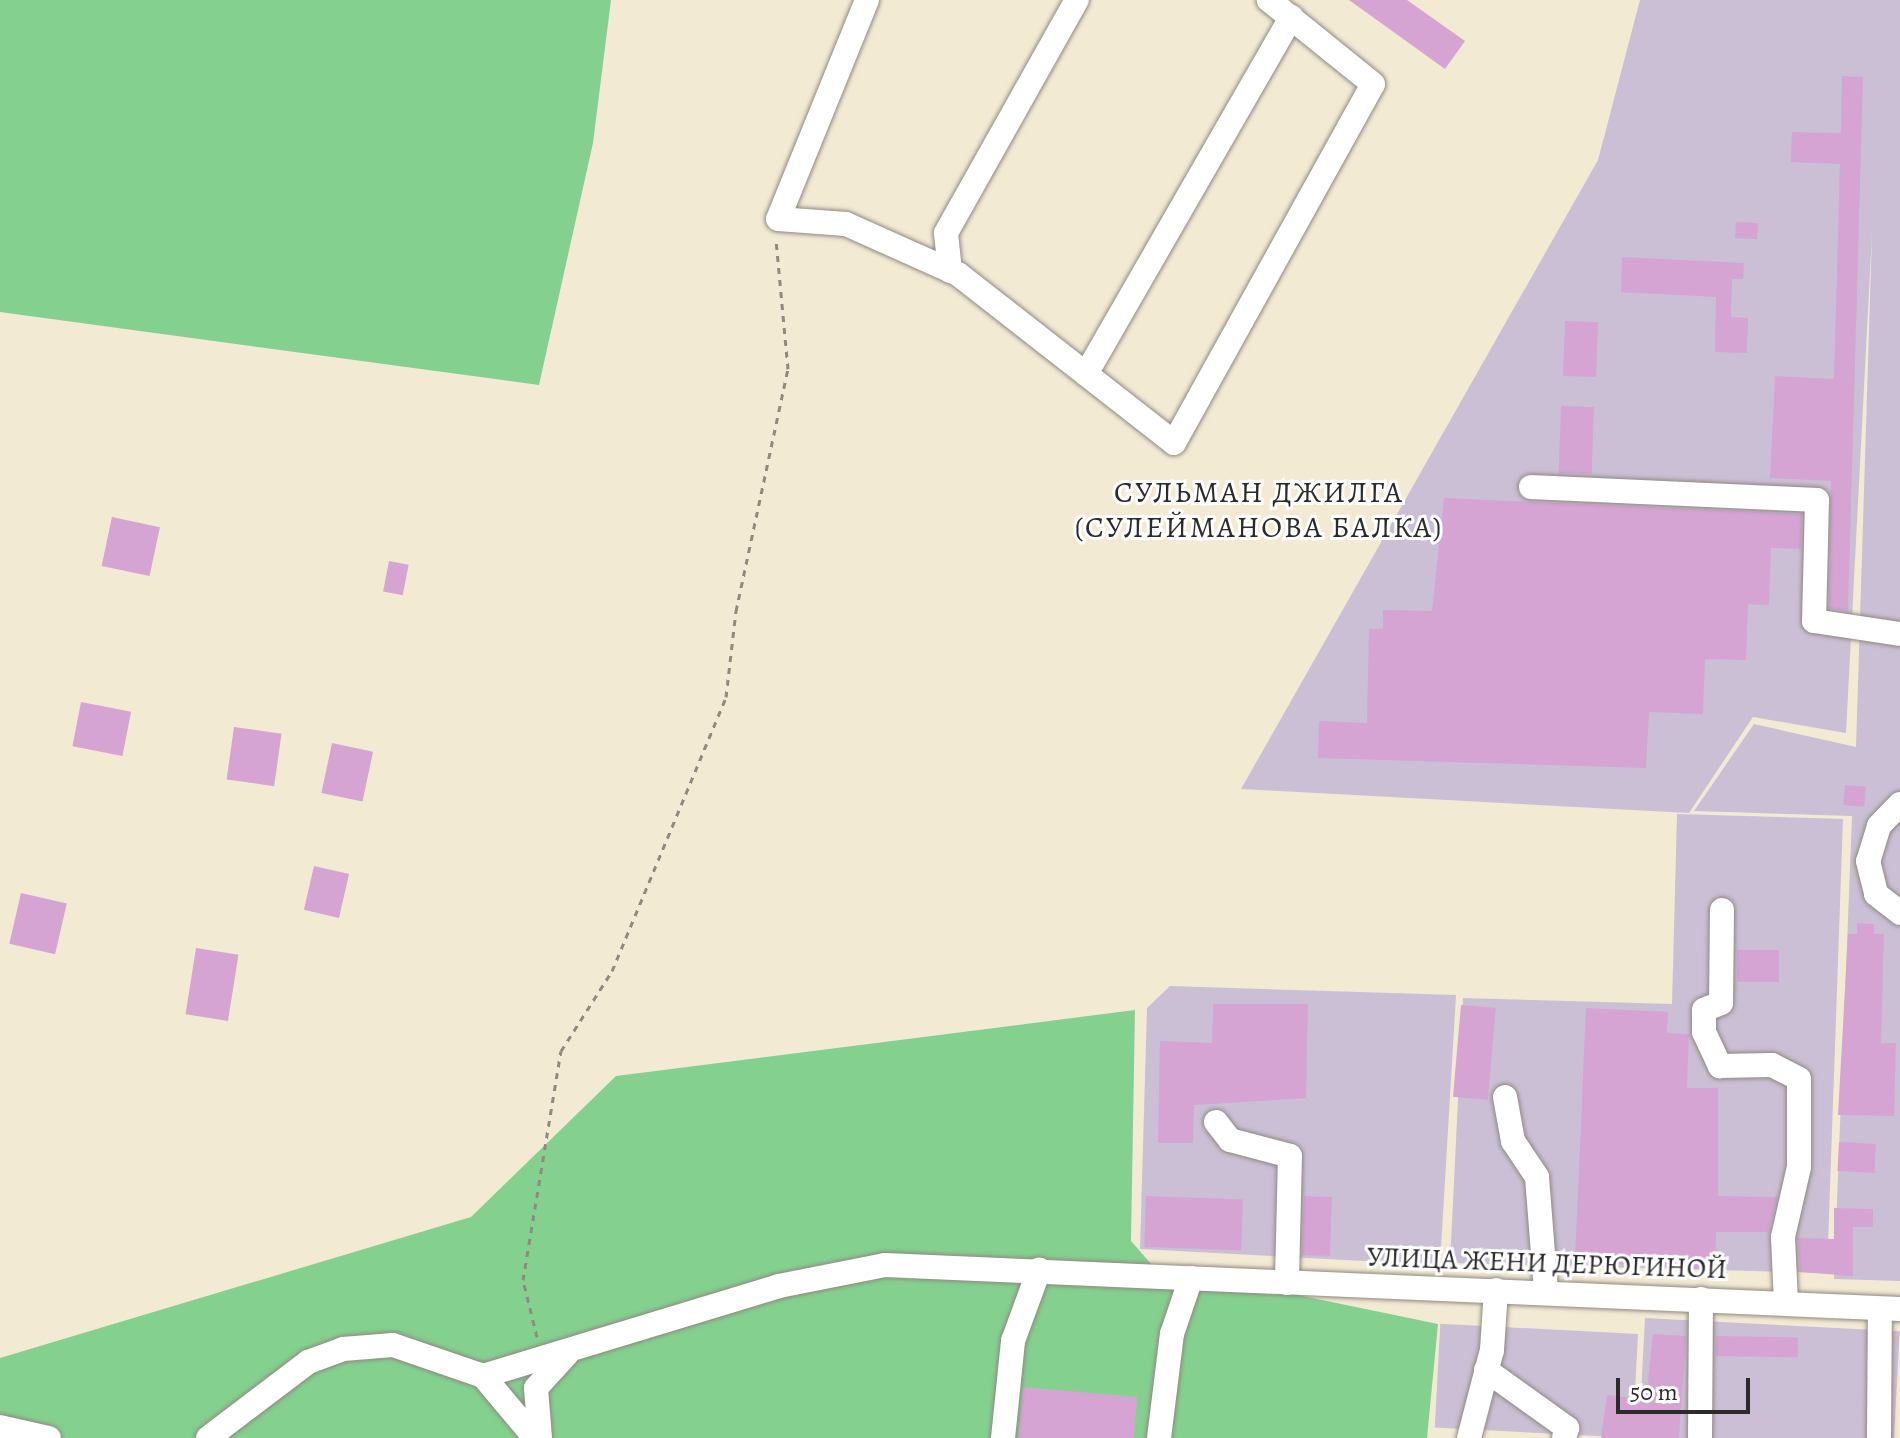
<!DOCTYPE html>
<meta charset="utf-8">
<style>
body{margin:0}
#map{position:relative;width:1900px;height:1438px;overflow:hidden;background:#f3ead4;font-family:Alegreya,serif}
div>[style]{position:absolute}
[style*='--x']{left:calc(var(--x)*1px);top:calc(var(--y)*1px);width:calc(var(--w)*1px);rotate:calc(var(--a)*1deg)}
.industrial>*{inset:0;background:#cbbfd5;transform-origin:0 0}
.green>*{inset:0;background:#84d18f}
.building>*{inset:0;background:#d5a4d3;transform-origin:0 0}
.path>*{height:3px;margin-top:-1.5px;transform-origin:0;background:repeating-linear-gradient(90deg,#8f8a80 0 6px,transparent 0 12px)}
.roads{filter:drop-shadow(0 0 2px #8f8a80) drop-shadow(0 0 2px #8f8a80)}
.minor>*{height:24px;margin:-12px;padding:0 12px;transform-origin:12px;border-radius:12px;background:#fff}
span{translate:-50% -50%;white-space:nowrap;text-align:center;line-height:1.15;-webkit-text-stroke:6px #fff;paint-order:stroke}
.street-label{font-size:28px;color:#2b2b2b}
.neighbourhood-label{font-size:30px;color:#2b2b2b;letter-spacing:2px}
.scale{position:absolute;left:1616px;top:1378px;width:134px;height:36px;box-sizing:border-box;border:4px solid #2b2b2b;border-top:0;padding-left:10px;font-size:24px;line-height:28px;white-space:nowrap;color:#2b2b2b;-webkit-text-stroke:6px #fff;paint-order:stroke}
</style>
<div id="map">
<div class="industrial">
<i style="clip-path:polygon(1640px 0,1900px 0,1900px 1281px,1834px 1279px,1852px 816px,1694px 811px,1754px 724px,1856px 747px,1872px 234px,1846px 733px,1753px 717px,1689px 813px,1241px 789px,1598px 160px)"></i>
<i style="clip-path:polygon(1677px 814px,1843px 819px,1827px 1273px,1450px 1263px,1463px 998px,1672px 1004px)"></i>
<i style="clip-path:polygon(1170px 986px,1456px 995px,1440px 1265px,1140px 1249px,1147px 1008px)"></i>
<i style="left:1645px;top:1318px;width:255px;height:120px;rotate:3deg"></i>
<i style="left:1638px;top:1334px;width:104px;height:198px;rotate:93deg"></i>
</div>
<div class="green">
<i style="clip-path:polygon(0 0,611px 0,593px 143px,539px 385px,0 312px)"></i>
<i style="clip-path:polygon(1135px 1010px,1131px 1241px,1152px 1265px,1438px 1324px,1427px 1438px,0 1438px,0 1358px,471px 1217px,616px 1076px)"></i>
</div>
<div class="building">
<i style="clip-path:polygon(1349px 0,1407px 0,1465px 41px,1445px 69px)"></i>
<i style="clip-path:polygon(1842px 76px,1863px 77px,1848px 611px,1829px 608px,1831px 481px,1770px 478px,1775px 376px,1834px 379px,1840px 164px,1791px 162px,1792px 132px,1841px 133px)"></i>
<i style="left:1736px;top:222px;width:22px;height:16px;rotate:3deg"></i>
<i style="clip-path:polygon(1622px 257px,1744px 263px,1743px 279px,1732px 279px,1731px 317px,1748px 318px,1747px 353px,1715px 352px,1716px 297px,1621px 292px)"></i>
<i style="left:1565px;top:321px;width:33px;height:55px;rotate:2deg"></i>
<i style="left:1561px;top:406px;width:33px;height:67px;rotate:2deg"></i>
<i style="clip-path:polygon(1444px 498px,1802px 514px,1801px 549px,1771px 548px,1769px 605px,1748px 604px,1746px 660px,1705px 659px,1703px 714px,1649px 712px,1646px 768px,1318px 758px,1319px 721px,1367px 723px,1369px 629px,1383px 629px,1383px 610px,1432px 611px)"></i>
<i style="left:112px;top:517px;width:49px;height:50px;rotate:12deg"></i>
<i style="left:389px;top:561px;width:20px;height:31px;rotate:11deg"></i>
<i style="left:81px;top:702px;width:51px;height:45px;rotate:11deg"></i>
<i style="left:234px;top:727px;width:48px;height:53px;rotate:8deg"></i>
<i style="left:332px;top:743px;width:42px;height:51px;rotate:12deg"></i>
<i style="left:1845px;top:785px;width:21px;height:20px;rotate:5deg"></i>
<i style="left:314px;top:866px;width:36px;height:45px;rotate:13deg"></i>
<i style="left:21px;top:893px;width:47px;height:52px;rotate:13deg"></i>
<i style="clip-path:polygon(1857px 923px,1874px 924px,1874px 934px,1884px 934px,1881px 1043px,1896px 1043px,1894px 1116px,1838px 1115px,1848px 934px,1857px 934px)"></i>
<i style="left:196px;top:948px;width:43px;height:67px;rotate:9deg"></i>
<i style="left:1737px;top:950px;width:42px;height:32px"></i>
<i style="clip-path:polygon(1213px 1004px,1308px 1004px,1306px 1098px,1194px 1105px,1193px 1143px,1158px 1143px,1160px 1041px,1212px 1043px)"></i>
<i style="left:1461px;top:1005px;width:35px;height:92px;rotate:5deg"></i>
<i style="clip-path:polygon(1586px 1008px,1668px 1012px,1667px 1033px,1689px 1034px,1687px 1088px,1718px 1088px,1718px 1196px,1777px 1197px,1769px 1232px,1716px 1232px,1715px 1270px,1575px 1261px)"></i>
<i style="left:1839px;top:1142px;width:37px;height:29px;rotate:3deg"></i>
<i style="left:1146px;top:1196px;width:97px;height:51px;rotate:2deg"></i>
<i style="left:1304px;top:1196px;width:28px;height:59px;rotate:2deg"></i>
<i style="clip-path:polygon(1834px 1208px,1873px 1209px,1873px 1227px,1853px 1227px,1853px 1276px,1800px 1272px,1798px 1238px,1834px 1239px)"></i>
<i style="clip-path:polygon(1653px 1334px,1686px 1336px,1679px 1438px,1601px 1438px,1607px 1395px,1646px 1400px)"></i>
<i style="left:1716px;top:1336px;width:82px;height:20px;rotate:1deg"></i>
<i style="clip-path:polygon(1023px 1387px,1137px 1397px,1134px 1438px,1018px 1438px)"></i>
</div>
<div class="path">
<i style="--x:537;--y:1337;--w:59;--a:-103.8"></i>
<i style="--x:523;--y:1280;--w:232;--a:-80.6"></i>
<i style="--x:561;--y:1051;--w:95;--a:-57.5"></i>
<i style="--x:612;--y:971;--w:297;--a:-67.4"></i>
<i style="--x:726;--y:697;--w:87;--a:-83.4"></i>
<i style="--x:736;--y:611;--w:248;--a:-77.9"></i>
<i style="--x:788;--y:369;--w:131;--a:-95.3"></i>
</div>
<div class="roads">
<div class="minor">
<i style="--x:867;--y:0;--w:236;--a:112.1"></i>
<i style="--x:778;--y:219;--w:68;--a:4.2"></i>
<i style="--x:846;--y:224;--w:123;--a:24.1"></i>
<i style="--x:958;--y:274;--w:274;--a:38"></i>
<i style="--x:1174;--y:443;--w:410;--a:-61"></i>
<i style="--x:1373;--y:84;--w:134;--a:-141.1"></i>
<i style="--x:950;--y:271;--w:38;--a:-96"></i>
<i style="--x:946;--y:233;--w:267;--a:-60.7"></i>
<i style="--x:1086;--y:374;--w:412;--a:-60.1"></i>
<i style="--x:1531;--y:487;--w:286;--a:2.6"></i>
<i style="--x:1817;--y:500;--w:121;--a:91.4"></i>
<i style="--x:1814;--y:621;--w:87;--a:8.6"></i>
<i style="--x:1900;--y:804;--w:30;--a:134"></i>
<i style="--x:1879;--y:826;--w:37;--a:107"></i>
<i style="--x:1868;--y:861;--w:34;--a:76"></i>
<i style="--x:1876;--y:894;--w:31;--a:38"></i>
<i style="--x:1722;--y:910;--w:93;--a:90.6"></i>
<i style="--x:1721;--y:1003;--w:18;--a:158"></i>
<i style="--x:1704;--y:1010;--w:22;--a:90"></i>
<i style="--x:1704;--y:1032;--w:38;--a:65"></i>
<i style="--x:1720;--y:1066;--w:52;--a:-1.1"></i>
<i style="--x:1772;--y:1065;--w:30;--a:27"></i>
<i style="--x:1799;--y:1079;--w:88;--a:90"></i>
<i style="--x:1799;--y:1167;--w:72;--a:102.9"></i>
<i style="--x:1783;--y:1237;--w:66;--a:87.4"></i>
<i style="--x:1505;--y:1097;--w:45;--a:79.7"></i>
<i style="--x:1513;--y:1141;--w:43;--a:56.3"></i>
<i style="--x:1537;--y:1177;--w:114;--a:85.5"></i>
<i style="--x:1216;--y:1122;--w:23;--a:52"></i>
<i style="--x:1230;--y:1140;--w:62;--a:14.9"></i>
<i style="--x:1290;--y:1156;--w:127;--a:91.4"></i>
<i style="--x:1486;--y:1370;--w:100;--a:35.6"></i>
<i style="--x:1567;--y:1428;--w:10;--a:107"></i>
<i style="--x:483;--y:1376;--w:81;--a:50"></i>
<i style="--x:0;--y:1427;--w:50;--a:12.7"></i>
<i style="--x:208;--y:1438;--w:126;--a:-37.2"></i>
<i style="--x:308;--y:1362;--w:37;--a:-20"></i>
<i style="--x:343;--y:1349;--w:50;--a:-4.6"></i>
<i style="--x:393;--y:1345;--w:95;--a:19"></i>
<i style="--x:483;--y:1376;--w:309;--a:-16.9"></i>
<i style="--x:779;--y:1286;--w:108;--a:-11.2"></i>
<i style="--x:885;--y:1265;--w:1016;--a:2.48"></i>
<i style="--x:540;--y:1438;--w:50;--a:-94.6"></i>
<i style="--x:536;--y:1388;--w:46;--a:-47.6"></i>
<i style="--x:1003;--y:1438;--w:98;--a:-84.1"></i>
<i style="--x:1013;--y:1341;--w:76;--a:-69.9"></i>
<i style="--x:1159;--y:1438;--w:105;--a:-82.9"></i>
<i style="--x:1172;--y:1334;--w:59;--a:-71.3"></i>
<i style="--x:1469;--y:1438;--w:91;--a:-75.4"></i>
<i style="--x:1492;--y:1350;--w:60;--a:-86.2"></i>
<i style="--x:1700;--y:1438;--w:139;--a:-89.6"></i>
<i style="--x:1879;--y:1438;--w:129;--a:-89.6"></i>
</div>
</div>
<div class="street-label">
<span style="left:1547px;top:1263px;rotate:2deg">УЛИЦА ЖЕНИ ДЕРЮГИНОЙ</span>
</div>
<div class="neighbourhood-label">
<span style="left:1259px;top:509px">СУЛЬМАН ДЖИЛГА<br>(СУЛЕЙМАНОВА БАЛКА)</span>
</div>
<div class="scale">50 m</div>
</div>
